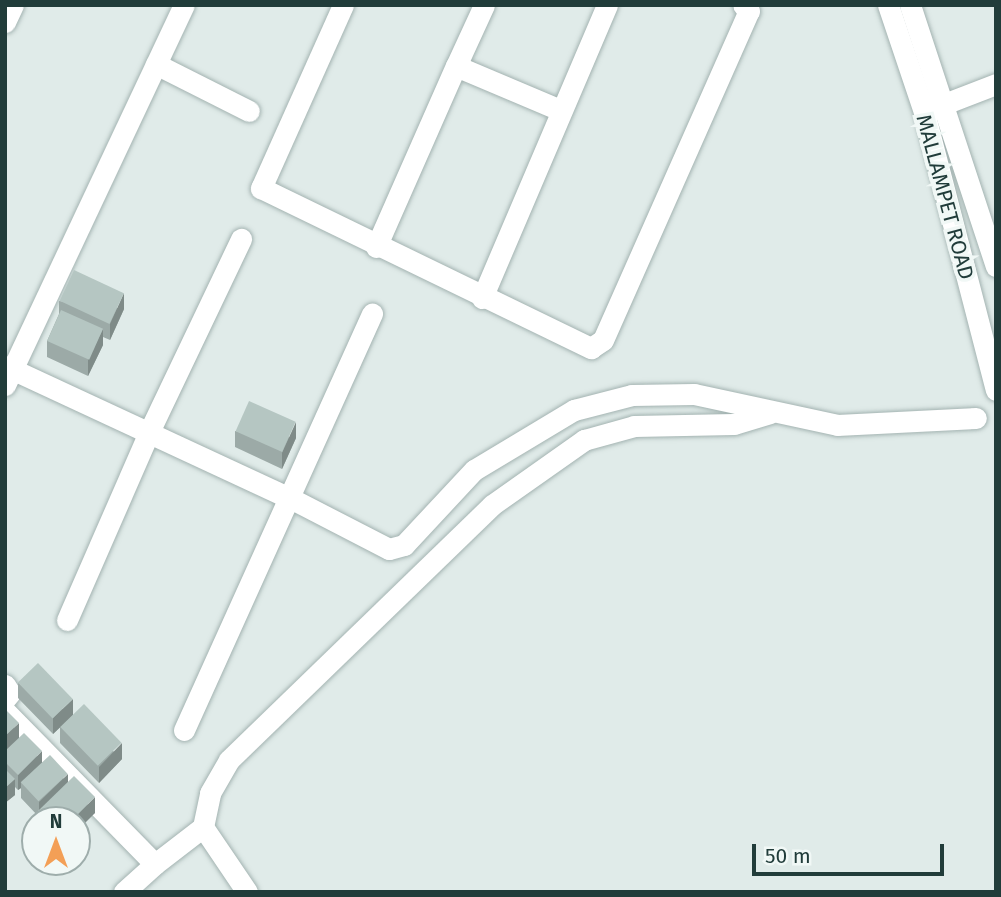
<!DOCTYPE html>
<style>
body{margin:0}
#map{position:relative;width:1001px;height:897px;overflow:hidden;background:#e0ebe9;font-family:"Fira Sans",sans-serif}
div>[style]{position:absolute}
[style*='--x']{left:calc(var(--x)*1px);top:calc(var(--y)*1px);width:calc(var(--w)*1px);rotate:calc(var(--a)*1deg)}
.roads{filter:drop-shadow(0 0 2px #a3b3b1) drop-shadow(0 0 2px #a3b3b1)}
.street>*{height:21px;margin:-10.5px;padding:0 10.5px;transform-origin:10.5px;border-radius:10.5px;background:#fff}
.secondary>*{height:21px;margin:-10.5px;padding:0 10.5px;transform-origin:10.5px;border-radius:10.5px;background:#fff}
.wall>*{inset:0;background:#9caaa7}
.shaded-wall>*{inset:0;background:#7f8b88}
.building>*{inset:0;background:#b5c6c2;transform-origin:0 0}
span{translate:-50% -50%;white-space:nowrap;text-align:center;line-height:1.15;-webkit-text-stroke:7px #f1f8f6;paint-order:stroke}
.street-label{font-size:21px;color:#213c3a}
.frame{position:absolute;inset:0;border:7px solid #213c3a;pointer-events:none}
.north{position:absolute;left:21px;top:806px;width:70px;height:70px;box-sizing:border-box;background:#f1f8f6;border:2px solid #9eadab;border-radius:50%;rotate:0deg;font-size:19px;font-weight:700;line-height:28px;text-align:center;color:#213c3a}
.north::after{content:'';display:block;margin:auto;width:24px;height:32px;background:#f39f56;clip-path:polygon(50% 0,100% 100%,50% 72%,0 100%)}
.scale{position:absolute;left:752px;top:844px;width:192px;height:32px;box-sizing:border-box;border:4px solid #213c3a;border-top:0;padding-left:9px;font-size:21px;line-height:24px;white-space:nowrap;color:#213c3a;-webkit-text-stroke:5px #f1f8f6;paint-order:stroke}
</style>
<div id="map">
<div class="roads">
<div class="street">
<i style="--x:343;--y:5;--w:201;--a:114.1"></i>
<i style="--x:261;--y:188;--w:367;--a:25.9"></i>
<i style="--x:591;--y:348;--w:14;--a:-34"></i>
<i style="--x:603;--y:340;--w:360;--a:-66.1"></i>
<i style="--x:749;--y:11;--w:8;--a:-135"></i>
<i style="--x:5;--y:22;--w:19;--a:-65"></i>
<i style="--x:156;--y:64;--w:104;--a:26.8"></i>
<i style="--x:456;--y:66;--w:67;--a:-65.3"></i>
<i style="--x:926;--y:111;--w:75;--a:-21.1"></i>
<i style="--x:376;--y:247;--w:198;--a:-66.2"></i>
<i style="--x:456;--y:66;--w:113;--a:22.9"></i>
<i style="--x:482;--y:298;--w:319;--a:-66.9"></i>
<i style="--x:5;--y:366;--w:314;--a:24.9"></i>
<i style="--x:290;--y:498;--w:111;--a:27.3"></i>
<i style="--x:389;--y:549;--w:16;--a:-15"></i>
<i style="--x:404;--y:545;--w:103;--a:-47"></i>
<i style="--x:474;--y:470;--w:117;--a:-31"></i>
<i style="--x:574;--y:410;--w:60;--a:-14.5"></i>
<i style="--x:632;--y:395;--w:62;--a:-0.9"></i>
<i style="--x:694;--y:394;--w:146;--a:12.2"></i>
<i style="--x:837;--y:425;--w:139;--a:-2.9"></i>
<i style="--x:5;--y:385;--w:420;--a:-64.8"></i>
<i style="--x:67;--y:620;--w:205;--a:-66.4"></i>
<i style="--x:149;--y:432;--w:214;--a:-64.5"></i>
<i style="--x:5;--y:685;--w:9;--a:58"></i>
<i style="--x:10;--y:693;--w:8;--a:130"></i>
<i style="--x:5;--y:711;--w:214;--a:45.6"></i>
<i style="--x:155;--y:864;--w:42;--a:137.9"></i>
<i style="--x:184;--y:730;--w:457;--a:-65.7"></i>
<i style="--x:155;--y:864;--w:61;--a:-37.6"></i>
<i style="--x:247;--y:892;--w:78;--a:-124.1"></i>
<i style="--x:203;--y:827;--w:35;--a:-78"></i>
<i style="--x:210;--y:793;--w:38;--a:-60"></i>
<i style="--x:229;--y:760;--w:366;--a:-44.1"></i>
<i style="--x:492;--y:505;--w:113;--a:-35.2"></i>
<i style="--x:584;--y:440;--w:52;--a:-15.6"></i>
<i style="--x:634;--y:426;--w:100;--a:-1.1"></i>
<i style="--x:734;--y:424;--w:38;--a:-17"></i>
</div>
<div class="secondary">
<i style="--x:888;--y:5;--w:113;--a:71.4"></i>
<i style="--x:924;--y:112;--w:287;--a:75.5"></i>
<i style="--x:910;--y:5;--w:275;--a:71.8"></i>
</div>
</div>
<div class="wall">
<i style="clip-path:polygon(59px 301px,124px 309px,110px 340px,103px 337px,103px 345px,88px 376px,47px 357px,47px 341px,59px 314px)"></i>
<i style="clip-path:polygon(235px 431px,296px 438px,282px 469px,235px 447px)"></i>
<i style="clip-path:polygon(18px 683px,73px 715px,122px 759px,99px 783px,60px 743px,60px 727px,70px 718px,53px 734px,18px 698px)"></i>
<i style="clip-path:polygon(5px 709px,19px 738px,42px 762px,68px 782px,95px 813px,77px 820px,38px 820px,38px 816px,21px 798px,21px 788px,18px 790px,15px 787px,15px 795px,5px 803px)"></i>
</div>
<div class="shaded-wall">
<i style="clip-path:polygon(124px 293px,124px 309px,110px 340px,110px 324px)"></i>
<i style="clip-path:polygon(103px 329px,103px 345px,88px 376px,88px 360px)"></i>
<i style="clip-path:polygon(296px 422px,296px 438px,282px 469px,282px 453px)"></i>
<i style="clip-path:polygon(73px 699px,73px 715px,53px 734px,53px 718px)"></i>
<i style="clip-path:polygon(19px 723px,19px 739px,5px 752px,5px 736px)"></i>
<i style="clip-path:polygon(122px 743px,122px 759px,99px 783px,99px 767px)"></i>
<i style="clip-path:polygon(42px 751px,42px 767px,21px 783px,21px 788px,18px 790px,18px 775px)"></i>
<i style="clip-path:polygon(68px 774px,68px 790px,39px 812px,39px 802px)"></i>
<i style="clip-path:polygon(15px 779px,15px 795px,5px 803px,5px 788px)"></i>
<i style="clip-path:polygon(95px 797px,95px 813px,77px 831px,77px 820px,72px 820px)"></i>
</div>
<div class="building">
<i style="left:74px;top:270px;width:55px;height:34px;rotate:25deg"></i>
<i style="left:61px;top:310px;width:46px;height:34px;rotate:24deg"></i>
<i style="left:249px;top:401px;width:51px;height:33px;rotate:24deg"></i>
<i style="left:38px;top:663px;width:50px;height:28px;rotate:46deg"></i>
<i style="left:84px;top:704px;width:54px;height:33px;rotate:46deg"></i>
<i style="clip-path:polygon(5px 709px,19px 723px,5px 736px)"></i>
<i style="clip-path:polygon(24px 733px,42px 751px,18px 775px,5px 762px,5px 751px)"></i>
<i style="left:50px;top:755px;width:26px;height:40px;rotate:47deg"></i>
<i style="clip-path:polygon(5px 769px,15px 779px,5px 788px)"></i>
<i style="clip-path:polygon(74px 776px,95px 797px,72px 820px,48px 820px,38px 811px)"></i>
</div>
<div class="street-label">
<span style="left:945px;top:197px;rotate:75deg">MALLAMPET ROAD</span>
</div>
<div class="frame"></div>
<div class="north">N</div>
<div class="scale">50 m</div>
</div>
